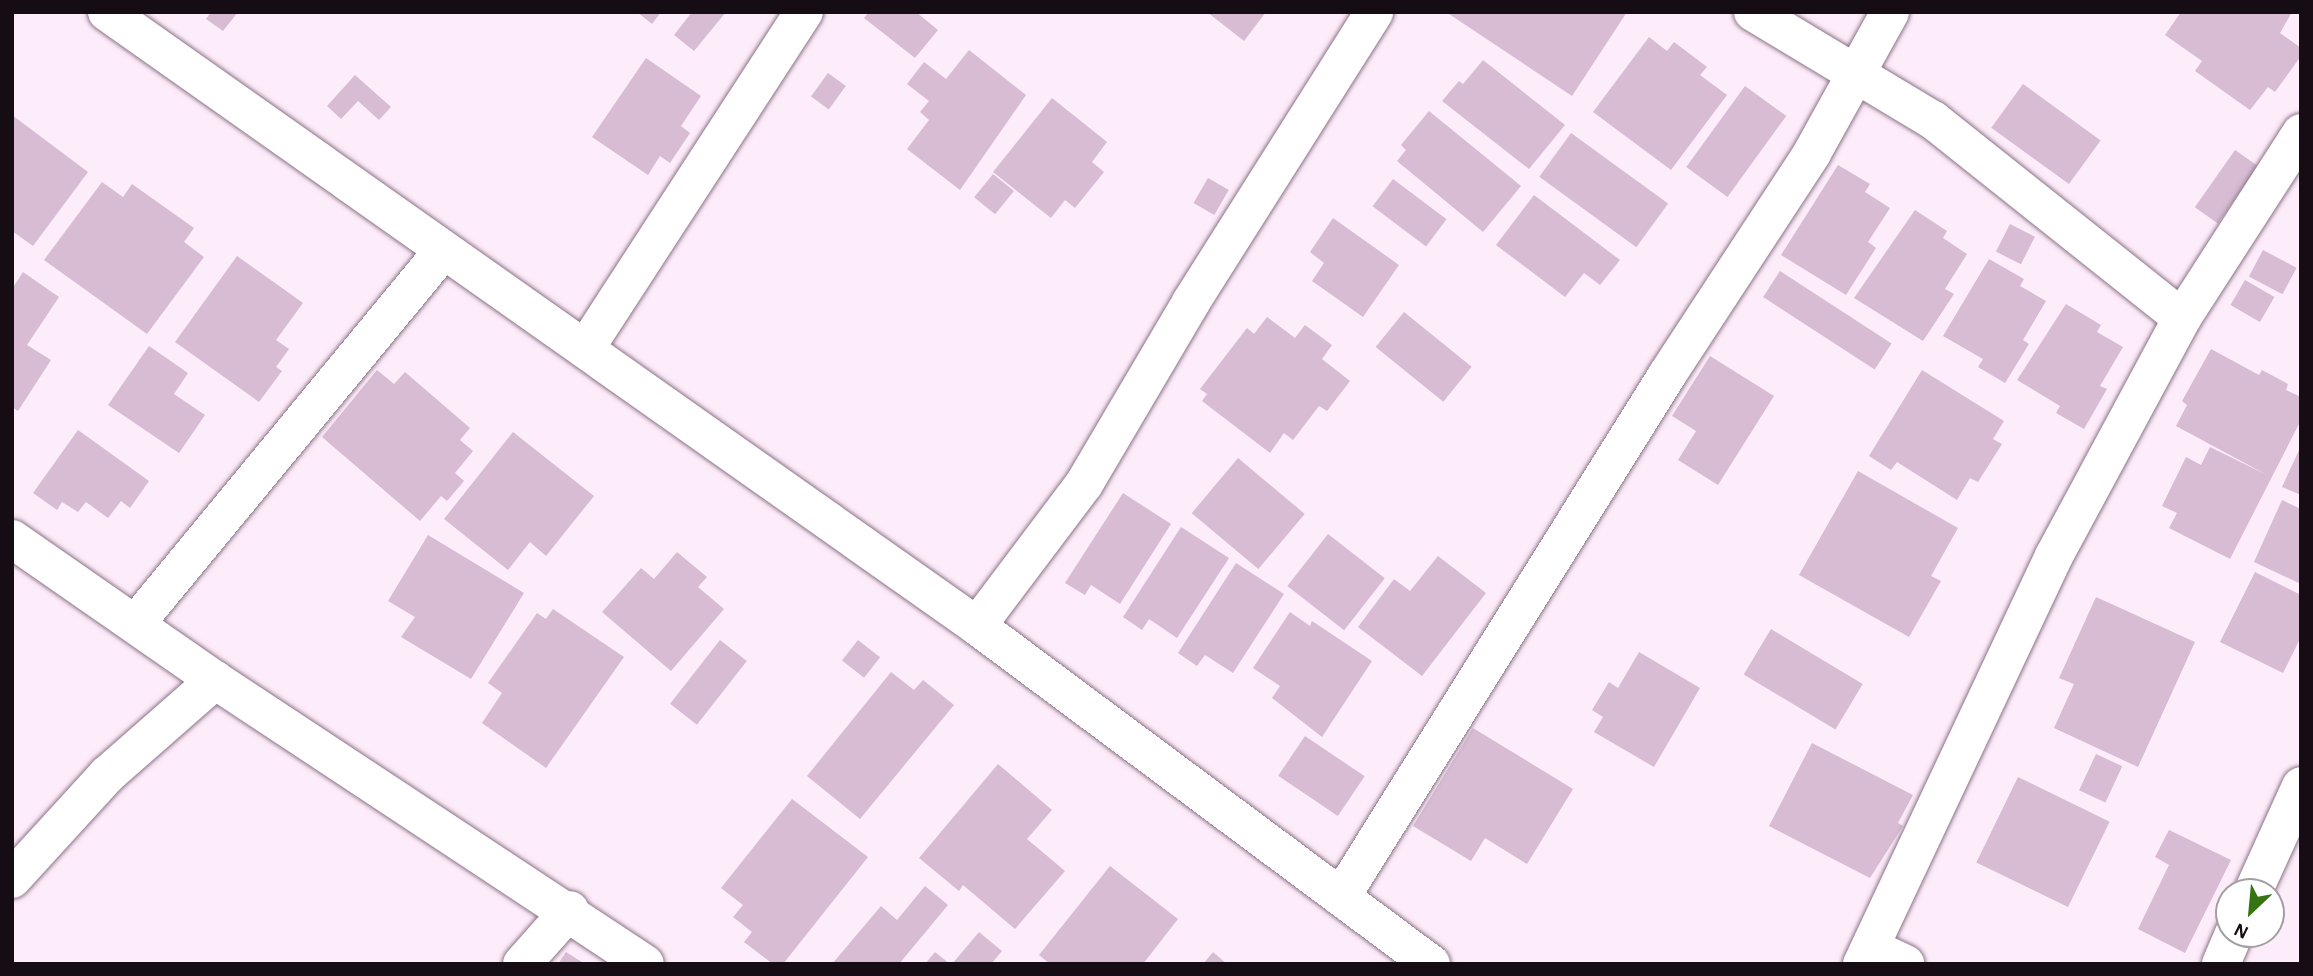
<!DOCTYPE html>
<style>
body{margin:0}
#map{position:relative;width:2313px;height:976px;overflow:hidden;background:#fdecfa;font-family:"Alegreya Sans",sans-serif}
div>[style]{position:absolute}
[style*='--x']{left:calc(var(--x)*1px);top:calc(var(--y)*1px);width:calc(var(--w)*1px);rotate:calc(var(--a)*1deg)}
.building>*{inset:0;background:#d7bcd3;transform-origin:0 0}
.roads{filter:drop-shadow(0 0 2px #8b7387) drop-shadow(0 0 2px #8b7387)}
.minor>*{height:38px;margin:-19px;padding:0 19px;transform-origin:19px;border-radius:19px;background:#fff}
span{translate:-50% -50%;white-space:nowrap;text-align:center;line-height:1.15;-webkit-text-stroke:6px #fff;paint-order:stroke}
.frame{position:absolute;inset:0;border:14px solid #160c14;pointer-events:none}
.north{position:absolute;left:2215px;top:878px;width:70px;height:70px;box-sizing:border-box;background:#fff;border:2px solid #a29ea1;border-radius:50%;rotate:206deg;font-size:19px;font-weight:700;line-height:28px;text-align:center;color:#160c14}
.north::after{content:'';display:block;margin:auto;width:24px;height:32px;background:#347511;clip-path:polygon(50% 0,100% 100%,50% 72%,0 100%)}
</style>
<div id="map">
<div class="building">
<i style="clip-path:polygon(211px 12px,238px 12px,223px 31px,206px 19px)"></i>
<i style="clip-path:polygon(637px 12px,661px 12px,652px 24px)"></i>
<i style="clip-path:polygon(692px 12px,726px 12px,694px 51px,674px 35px)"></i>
<i style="clip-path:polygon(869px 12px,916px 12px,938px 30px,915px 58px,864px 18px)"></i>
<i style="clip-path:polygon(1207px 12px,1266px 12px,1244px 41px)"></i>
<i style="clip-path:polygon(1446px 12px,1627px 12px,1572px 96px)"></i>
<i style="clip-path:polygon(2181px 12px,2292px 12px,2280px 33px,2301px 48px,2301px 56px,2275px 92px,2268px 87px,2250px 110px,2195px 71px,2202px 61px,2165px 35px)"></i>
<i style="clip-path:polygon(1649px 37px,1667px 51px,1674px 42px,1707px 67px,1700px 75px,1727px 95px,1671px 170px,1593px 112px)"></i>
<i style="clip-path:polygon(969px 50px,1026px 95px,960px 190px,907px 149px,929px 120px,920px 112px,929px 101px,907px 84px,924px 62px,946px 79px)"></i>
<i style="clip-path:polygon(646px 58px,701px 96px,681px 126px,690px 133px,670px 163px,660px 156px,648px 175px,592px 137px)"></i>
<i style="clip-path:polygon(1483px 60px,1565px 125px,1529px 169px,1442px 101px,1459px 81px,1463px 84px)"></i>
<i style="left:828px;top:73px;width:22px;height:29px;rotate:36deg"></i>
<i style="clip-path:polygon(355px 75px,391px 107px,379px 120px,358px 101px,341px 119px,327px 106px)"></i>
<i style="left:2023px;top:84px;width:96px;height:54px;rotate:36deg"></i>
<i style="left:1745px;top:86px;width:51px;height:100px;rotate:36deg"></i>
<i style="clip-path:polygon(1052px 98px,1107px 142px,1092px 162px,1104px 172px,1075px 208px,1065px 200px,1051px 218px,993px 172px)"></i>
<i style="clip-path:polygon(1429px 111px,1521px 186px,1483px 232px,1397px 161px,1406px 150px,1401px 145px)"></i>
<i style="clip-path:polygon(12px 115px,88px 172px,33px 246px,12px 231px)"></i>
<i style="left:1571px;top:133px;width:120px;height:54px;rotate:36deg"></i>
<i style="left:2235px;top:150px;width:28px;height:70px;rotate:35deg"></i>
<i style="clip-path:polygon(1838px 165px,1870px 184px,1865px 192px,1890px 208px,1868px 242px,1876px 248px,1846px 295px,1781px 255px)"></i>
<i style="left:993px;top:174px;width:27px;height:30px;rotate:39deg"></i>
<i style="left:1208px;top:178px;width:24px;height:29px;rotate:30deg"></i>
<i style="left:1393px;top:179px;width:67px;height:34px;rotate:37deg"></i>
<i style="clip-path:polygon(102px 182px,123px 197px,132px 184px,194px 228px,184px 242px,204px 257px,147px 334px,44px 260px)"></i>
<i style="clip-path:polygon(1534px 195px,1620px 260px,1600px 285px,1584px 273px,1565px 297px,1496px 245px)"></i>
<i style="clip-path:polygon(1915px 210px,1947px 231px,1943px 238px,1967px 254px,1945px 289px,1954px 294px,1923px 341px,1854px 298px)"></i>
<i style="clip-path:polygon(1333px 218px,1399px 265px,1363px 317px,1312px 281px,1324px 263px,1310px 252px)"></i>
<i style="left:2010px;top:224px;width:28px;height:31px;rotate:27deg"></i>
<i style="left:2263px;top:250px;width:38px;height:30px;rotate:28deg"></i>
<i style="clip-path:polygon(237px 256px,303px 303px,276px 340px,289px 349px,276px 367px,282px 371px,259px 402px,175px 342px)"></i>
<i style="clip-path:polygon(1989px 259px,2024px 279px,2020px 286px,2046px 301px,2023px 340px,2029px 344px,2005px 383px,1978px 367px,1983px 359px,1943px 336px)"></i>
<i style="left:1780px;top:271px;width:133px;height:31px;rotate:33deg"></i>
<i style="clip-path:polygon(23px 272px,59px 297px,27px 345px,51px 360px,18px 411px,12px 407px,12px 289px)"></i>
<i style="left:2245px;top:280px;width:34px;height:29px;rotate:30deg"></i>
<i style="clip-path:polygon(2066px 304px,2101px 325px,2097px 332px,2123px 347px,2100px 386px,2107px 389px,2084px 429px,2056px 413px,2060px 406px,2017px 380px)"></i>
<i style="left:1404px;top:312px;width:87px;height:45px;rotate:39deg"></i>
<i style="clip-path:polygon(1267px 317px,1295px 338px,1305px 325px,1332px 345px,1322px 359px,1350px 381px,1327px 411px,1319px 406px,1293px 440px,1284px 433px,1270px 453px,1202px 401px,1207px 394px,1200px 389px,1247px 328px,1254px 334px)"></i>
<i style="clip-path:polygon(149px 346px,188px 373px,174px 394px,205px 415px,179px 453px,108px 405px)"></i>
<i style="clip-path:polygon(2211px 349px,2259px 375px,2262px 370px,2288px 384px,2286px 390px,2301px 397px,2301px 420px,2230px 559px,2169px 528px,2177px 513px,2162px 506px,2186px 457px,2201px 465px,2210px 447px,2267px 475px,2176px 426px,2187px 405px,2182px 401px)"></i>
<i style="clip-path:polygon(1710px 356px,1774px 396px,1718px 485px,1678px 460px,1696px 431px,1672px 416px)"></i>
<i style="clip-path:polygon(377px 370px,394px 384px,405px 372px,470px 428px,460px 440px,473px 451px,455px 473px,464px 481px,447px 501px,441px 496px,420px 521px,322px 437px)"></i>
<i style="clip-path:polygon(1922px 370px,2004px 421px,1993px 439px,2002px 444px,1978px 482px,1970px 478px,1957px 500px,1897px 462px,1891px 470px,1869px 456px)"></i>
<i style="clip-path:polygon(78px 430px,149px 481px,130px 508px,121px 501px,108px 518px,86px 502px,78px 512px,62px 502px,57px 510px,33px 493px)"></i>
<i style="clip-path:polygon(513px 432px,594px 496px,546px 556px,530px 542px,508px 570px,444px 519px)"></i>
<i style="clip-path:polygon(2301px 446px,2301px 495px,2282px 487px)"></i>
<i style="left:1238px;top:458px;width:87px;height:72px;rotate:40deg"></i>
<i style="clip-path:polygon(1858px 471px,1958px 528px,1931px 576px,1941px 581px,1909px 637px,1799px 575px)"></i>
<i style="clip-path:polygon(1123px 493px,1171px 524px,1120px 604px,1091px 585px,1085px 595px,1065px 583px)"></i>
<i style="clip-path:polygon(2282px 500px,2301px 509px,2301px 584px,2254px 562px)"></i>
<i style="clip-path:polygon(1181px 527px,1229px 558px,1177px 638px,1149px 619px,1142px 630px,1123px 617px)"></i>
<i style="left:1328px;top:534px;width:72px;height:66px;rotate:38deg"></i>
<i style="clip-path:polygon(428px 535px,524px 593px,471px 679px,401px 637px,415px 617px,388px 601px)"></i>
<i style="clip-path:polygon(677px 552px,707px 577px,698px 587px,724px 609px,671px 671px,602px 612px,641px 568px,654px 579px)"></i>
<i style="clip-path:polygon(1438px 556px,1486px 593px,1422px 676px,1358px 627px,1394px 579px,1410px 591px)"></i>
<i style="clip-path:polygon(1236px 563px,1284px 594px,1233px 673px,1205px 655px,1197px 666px,1178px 653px)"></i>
<i style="clip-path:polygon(2255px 572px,2301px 595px,2301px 637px,2283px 673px,2220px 642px)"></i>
<i style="clip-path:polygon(2096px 597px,2195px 642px,2138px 767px,2054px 728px,2074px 684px,2059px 678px)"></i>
<i style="clip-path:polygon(553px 609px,624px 657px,546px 768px,482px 723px,502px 693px,488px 683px,537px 613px,546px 619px)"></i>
<i style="clip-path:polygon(1290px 612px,1310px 626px,1312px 621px,1372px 661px,1322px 737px,1272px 698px,1280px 686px,1253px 668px)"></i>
<i style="left:1771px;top:629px;width:107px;height:53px;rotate:31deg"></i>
<i style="left:720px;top:640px;width:34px;height:81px;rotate:38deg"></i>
<i style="left:858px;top:640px;width:28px;height:26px;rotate:38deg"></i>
<i style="clip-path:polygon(1639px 652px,1700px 688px,1654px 767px,1594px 732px,1603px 717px,1592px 710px,1609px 682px,1618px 688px)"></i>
<i style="clip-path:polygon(891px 672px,914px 690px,923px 680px,954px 705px,860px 819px,807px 776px)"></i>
<i style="clip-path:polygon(1473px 728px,1573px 789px,1527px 864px,1485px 838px,1471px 861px,1413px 826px)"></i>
<i style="left:1305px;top:736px;width:72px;height:48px;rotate:34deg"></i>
<i style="clip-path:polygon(1812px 743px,1913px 795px,1898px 823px,1903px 826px,1870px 878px,1769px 826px)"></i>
<i style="left:2096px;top:754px;width:29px;height:40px;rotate:25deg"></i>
<i style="clip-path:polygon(998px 764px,1052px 810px,1027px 839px,1065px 871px,1015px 929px,963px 885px,959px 891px,919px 858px)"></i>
<i style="left:2018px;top:777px;width:102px;height:95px;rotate:26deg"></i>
<i style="clip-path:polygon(792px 799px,868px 857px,783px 964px,773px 964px,744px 942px,752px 932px,733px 917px,743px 905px,721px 888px)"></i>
<i style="clip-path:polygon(2169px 830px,2231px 860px,2185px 953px,2138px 929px,2169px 865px,2155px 857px)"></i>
<i style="clip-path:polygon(1110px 866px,1178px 919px,1143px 964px,1050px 964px,1039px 955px)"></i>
<i style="clip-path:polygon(925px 886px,948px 905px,899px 964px,832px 964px,881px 906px,897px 920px)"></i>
<i style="clip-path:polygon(979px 932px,1002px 951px,991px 964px,952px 964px)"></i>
<i style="clip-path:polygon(566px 952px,585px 964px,558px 964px)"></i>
<i style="clip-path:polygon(935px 952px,950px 964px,925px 964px)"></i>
<i style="clip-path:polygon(1213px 952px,1227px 964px,1203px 964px)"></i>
</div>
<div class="roads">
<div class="minor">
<i style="--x:107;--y:12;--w:1065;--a:35.21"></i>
<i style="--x:977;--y:626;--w:566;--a:36.67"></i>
<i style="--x:1753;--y:12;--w:210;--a:31"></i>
<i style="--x:1933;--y:120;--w:318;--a:38.5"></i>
<i style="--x:585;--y:349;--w:402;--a:-57"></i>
<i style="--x:12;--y:539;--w:247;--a:34.8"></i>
<i style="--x:215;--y:680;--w:515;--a:33.44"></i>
<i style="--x:137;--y:622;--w:482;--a:-50.5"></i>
<i style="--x:977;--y:626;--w:178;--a:-53"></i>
<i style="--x:1084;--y:484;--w:211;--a:-59.5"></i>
<i style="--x:1191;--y:302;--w:343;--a:-57.7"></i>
<i style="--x:12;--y:879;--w:141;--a:-47.6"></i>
<i style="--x:107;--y:775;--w:144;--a:-41.3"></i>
<i style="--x:2253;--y:892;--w:116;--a:-65.6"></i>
<i style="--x:1341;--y:897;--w:615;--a:-58.01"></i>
<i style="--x:1667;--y:375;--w:265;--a:-56.8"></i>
<i style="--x:1812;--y:153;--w:161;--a:-61"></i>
<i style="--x:1871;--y:948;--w:38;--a:25"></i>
<i style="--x:522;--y:964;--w:72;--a:-48.4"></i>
<i style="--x:1862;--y:964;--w:451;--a:-64.8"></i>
<i style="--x:2054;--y:556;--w:270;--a:-61.7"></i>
<i style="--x:2182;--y:318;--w:220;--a:-57.2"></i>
<i style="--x:2221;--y:964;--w:33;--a:-67"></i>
</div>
</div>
<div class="frame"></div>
<div class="north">N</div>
</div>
